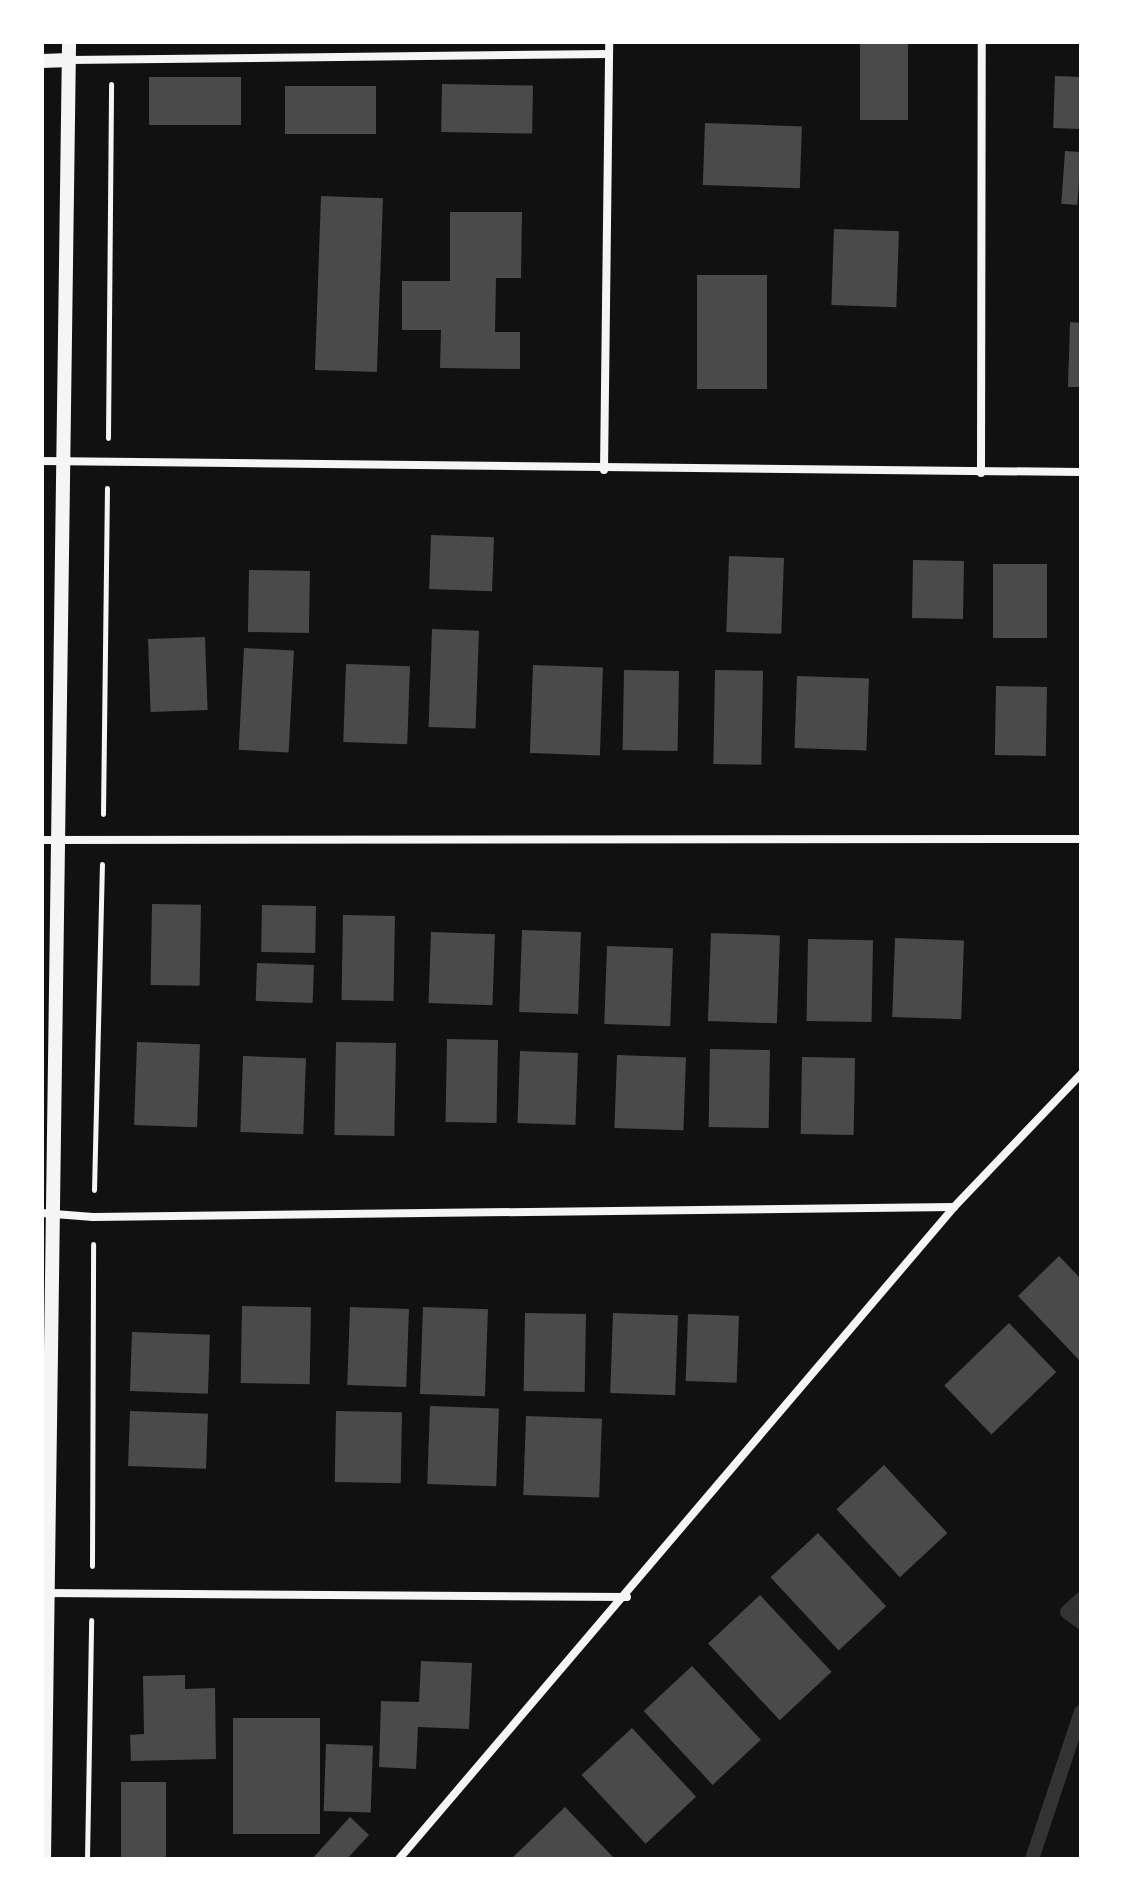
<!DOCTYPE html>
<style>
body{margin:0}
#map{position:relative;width:1123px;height:1901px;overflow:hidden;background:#111;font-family:"Golos Text",sans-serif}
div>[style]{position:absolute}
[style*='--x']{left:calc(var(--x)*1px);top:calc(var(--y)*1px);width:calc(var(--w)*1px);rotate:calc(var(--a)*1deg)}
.stream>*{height:14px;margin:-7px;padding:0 7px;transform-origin:7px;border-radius:7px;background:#333}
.building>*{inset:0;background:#4a4a4a;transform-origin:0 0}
.path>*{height:5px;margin:-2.5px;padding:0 2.5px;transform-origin:2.5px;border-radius:2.5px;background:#f5f5f5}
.minor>*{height:8px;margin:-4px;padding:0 4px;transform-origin:4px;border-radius:4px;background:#f5f5f5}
.tertiary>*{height:14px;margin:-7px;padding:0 7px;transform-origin:7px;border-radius:7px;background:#f5f5f5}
span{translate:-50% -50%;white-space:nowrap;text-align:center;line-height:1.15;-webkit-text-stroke:6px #fff;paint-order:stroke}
.frame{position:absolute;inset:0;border:44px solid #fff;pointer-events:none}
</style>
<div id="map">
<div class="stream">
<i style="--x:1081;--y:1599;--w:19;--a:137"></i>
<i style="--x:1067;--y:1612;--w:17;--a:36"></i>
<i style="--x:1032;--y:1859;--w:155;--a:-71.6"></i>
</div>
<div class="building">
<i style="left:860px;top:42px;width:48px;height:78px"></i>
<i style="left:1055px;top:76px;width:26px;height:52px;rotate:2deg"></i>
<i style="left:149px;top:77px;width:92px;height:48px"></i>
<i style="left:442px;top:84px;width:91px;height:48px;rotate:1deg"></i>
<i style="left:285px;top:86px;width:91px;height:48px"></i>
<i style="left:705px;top:123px;width:97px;height:62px;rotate:2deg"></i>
<i style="left:1065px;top:151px;width:16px;height:53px;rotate:4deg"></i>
<i style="left:321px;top:196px;width:62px;height:174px;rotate:2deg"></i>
<i style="clip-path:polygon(450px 212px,522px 212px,521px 278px,496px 278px,495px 332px,520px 332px,520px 369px,440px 368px,441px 330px,402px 330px,402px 281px,450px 281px)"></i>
<i style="left:834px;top:229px;width:65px;height:76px;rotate:2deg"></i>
<i style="left:697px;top:275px;width:70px;height:114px"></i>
<i style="clip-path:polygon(1070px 322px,1081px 323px,1081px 387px,1068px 387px)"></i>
<i style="left:431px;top:535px;width:63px;height:54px;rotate:2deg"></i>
<i style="left:729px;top:556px;width:55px;height:76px;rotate:2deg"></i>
<i style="left:913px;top:560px;width:51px;height:58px;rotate:1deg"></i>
<i style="left:993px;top:564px;width:54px;height:74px"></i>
<i style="left:249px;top:570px;width:61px;height:62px;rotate:1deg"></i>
<i style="left:432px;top:629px;width:47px;height:98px;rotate:2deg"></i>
<i style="left:205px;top:637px;width:73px;height:57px;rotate:88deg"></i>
<i style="left:244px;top:648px;width:50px;height:102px;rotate:3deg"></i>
<i style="left:346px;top:664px;width:64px;height:78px;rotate:2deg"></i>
<i style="left:533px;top:665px;width:70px;height:88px;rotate:2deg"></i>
<i style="left:624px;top:670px;width:55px;height:80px;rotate:1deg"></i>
<i style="left:715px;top:670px;width:48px;height:94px;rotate:1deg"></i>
<i style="left:797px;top:676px;width:72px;height:72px;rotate:2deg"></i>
<i style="left:996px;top:686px;width:51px;height:69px;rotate:1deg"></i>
<i style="left:152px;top:904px;width:49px;height:81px;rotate:1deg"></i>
<i style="left:262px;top:905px;width:54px;height:47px;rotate:1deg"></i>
<i style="left:343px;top:915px;width:52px;height:85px;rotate:1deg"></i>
<i style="left:522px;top:930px;width:59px;height:82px;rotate:2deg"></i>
<i style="left:431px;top:932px;width:64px;height:71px;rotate:2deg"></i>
<i style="left:711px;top:933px;width:69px;height:88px;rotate:2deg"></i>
<i style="left:895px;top:938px;width:69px;height:79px;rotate:2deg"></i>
<i style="left:808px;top:939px;width:65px;height:82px;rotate:1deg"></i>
<i style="left:607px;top:946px;width:66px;height:78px;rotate:2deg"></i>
<i style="left:257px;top:963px;width:57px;height:38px;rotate:2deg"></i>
<i style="left:447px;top:1039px;width:51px;height:83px;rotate:1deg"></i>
<i style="left:137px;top:1042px;width:63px;height:83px;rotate:2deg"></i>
<i style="left:336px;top:1042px;width:60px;height:93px;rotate:1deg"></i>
<i style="left:710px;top:1049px;width:60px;height:78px;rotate:1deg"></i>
<i style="left:520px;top:1051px;width:58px;height:72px;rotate:2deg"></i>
<i style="left:617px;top:1055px;width:69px;height:73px;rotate:2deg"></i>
<i style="left:243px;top:1056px;width:63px;height:76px;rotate:2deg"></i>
<i style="left:802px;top:1057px;width:53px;height:77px;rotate:1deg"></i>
<i style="clip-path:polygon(1059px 1256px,1081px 1279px,1079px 1360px,1018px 1296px)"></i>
<i style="left:242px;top:1306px;width:69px;height:77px;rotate:1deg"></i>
<i style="left:350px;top:1307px;width:59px;height:78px;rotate:2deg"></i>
<i style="left:423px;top:1307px;width:65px;height:87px;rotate:2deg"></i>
<i style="left:525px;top:1313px;width:61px;height:78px;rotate:1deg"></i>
<i style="left:613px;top:1313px;width:65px;height:80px;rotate:2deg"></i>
<i style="left:688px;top:1314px;width:51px;height:67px;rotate:2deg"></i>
<i style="left:1009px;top:1323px;width:68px;height:90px;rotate:46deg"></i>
<i style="left:132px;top:1332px;width:78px;height:59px;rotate:2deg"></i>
<i style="left:430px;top:1406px;width:69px;height:78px;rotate:2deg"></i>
<i style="left:130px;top:1411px;width:78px;height:55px;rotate:2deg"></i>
<i style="left:336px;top:1411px;width:66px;height:71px;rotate:1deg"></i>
<i style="left:526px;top:1416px;width:76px;height:79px;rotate:2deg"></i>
<i style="left:884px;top:1465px;width:93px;height:65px;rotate:47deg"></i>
<i style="left:818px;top:1533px;width:100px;height:65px;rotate:47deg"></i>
<i style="left:760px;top:1595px;width:105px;height:71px;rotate:47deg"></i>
<i style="clip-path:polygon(421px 1661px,472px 1663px,469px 1729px,418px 1727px,416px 1769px,379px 1767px,381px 1701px,419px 1702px)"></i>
<i style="left:692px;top:1666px;width:101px;height:66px;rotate:47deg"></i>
<i style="clip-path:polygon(185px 1675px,185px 1689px,215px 1688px,216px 1759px,131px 1761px,130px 1735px,144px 1734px,143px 1676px)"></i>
<i style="left:320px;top:1718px;width:116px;height:87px;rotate:90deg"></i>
<i style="left:632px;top:1728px;width:94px;height:69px;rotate:47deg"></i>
<i style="left:326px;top:1744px;width:47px;height:67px;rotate:2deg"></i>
<i style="left:121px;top:1782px;width:45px;height:77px"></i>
<i style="clip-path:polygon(565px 1807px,615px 1859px,511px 1859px)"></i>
<i style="clip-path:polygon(350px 1817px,369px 1835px,347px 1859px,312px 1859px)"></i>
</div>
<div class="path">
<i style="--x:108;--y:438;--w:354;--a:-89.5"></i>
<i style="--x:103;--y:814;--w:326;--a:-89.3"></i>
<i style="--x:94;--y:1190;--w:326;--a:-88.6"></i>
<i style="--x:92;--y:1566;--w:322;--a:-89.8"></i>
<i style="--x:87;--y:1859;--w:239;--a:-89"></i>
</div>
<div class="minor">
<i style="--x:69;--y:60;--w:540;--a:-0.64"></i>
<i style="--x:42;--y:461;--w:1039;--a:0.61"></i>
<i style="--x:604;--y:470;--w:428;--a:-89.3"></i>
<i style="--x:981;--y:473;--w:431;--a:-89.9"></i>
<i style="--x:42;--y:840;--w:1039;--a:-0.06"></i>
<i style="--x:42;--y:1213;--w:51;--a:4.5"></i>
<i style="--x:93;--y:1217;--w:861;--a:-0.67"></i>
<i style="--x:44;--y:1593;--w:583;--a:0.39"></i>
<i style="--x:399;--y:1859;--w:856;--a:-49.59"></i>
<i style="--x:954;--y:1207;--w:184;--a:-46.3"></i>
</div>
<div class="tertiary">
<i style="--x:42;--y:61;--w:27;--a:-2"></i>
<i style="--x:44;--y:1859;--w:1817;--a:-89.21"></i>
</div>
<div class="frame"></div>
</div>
